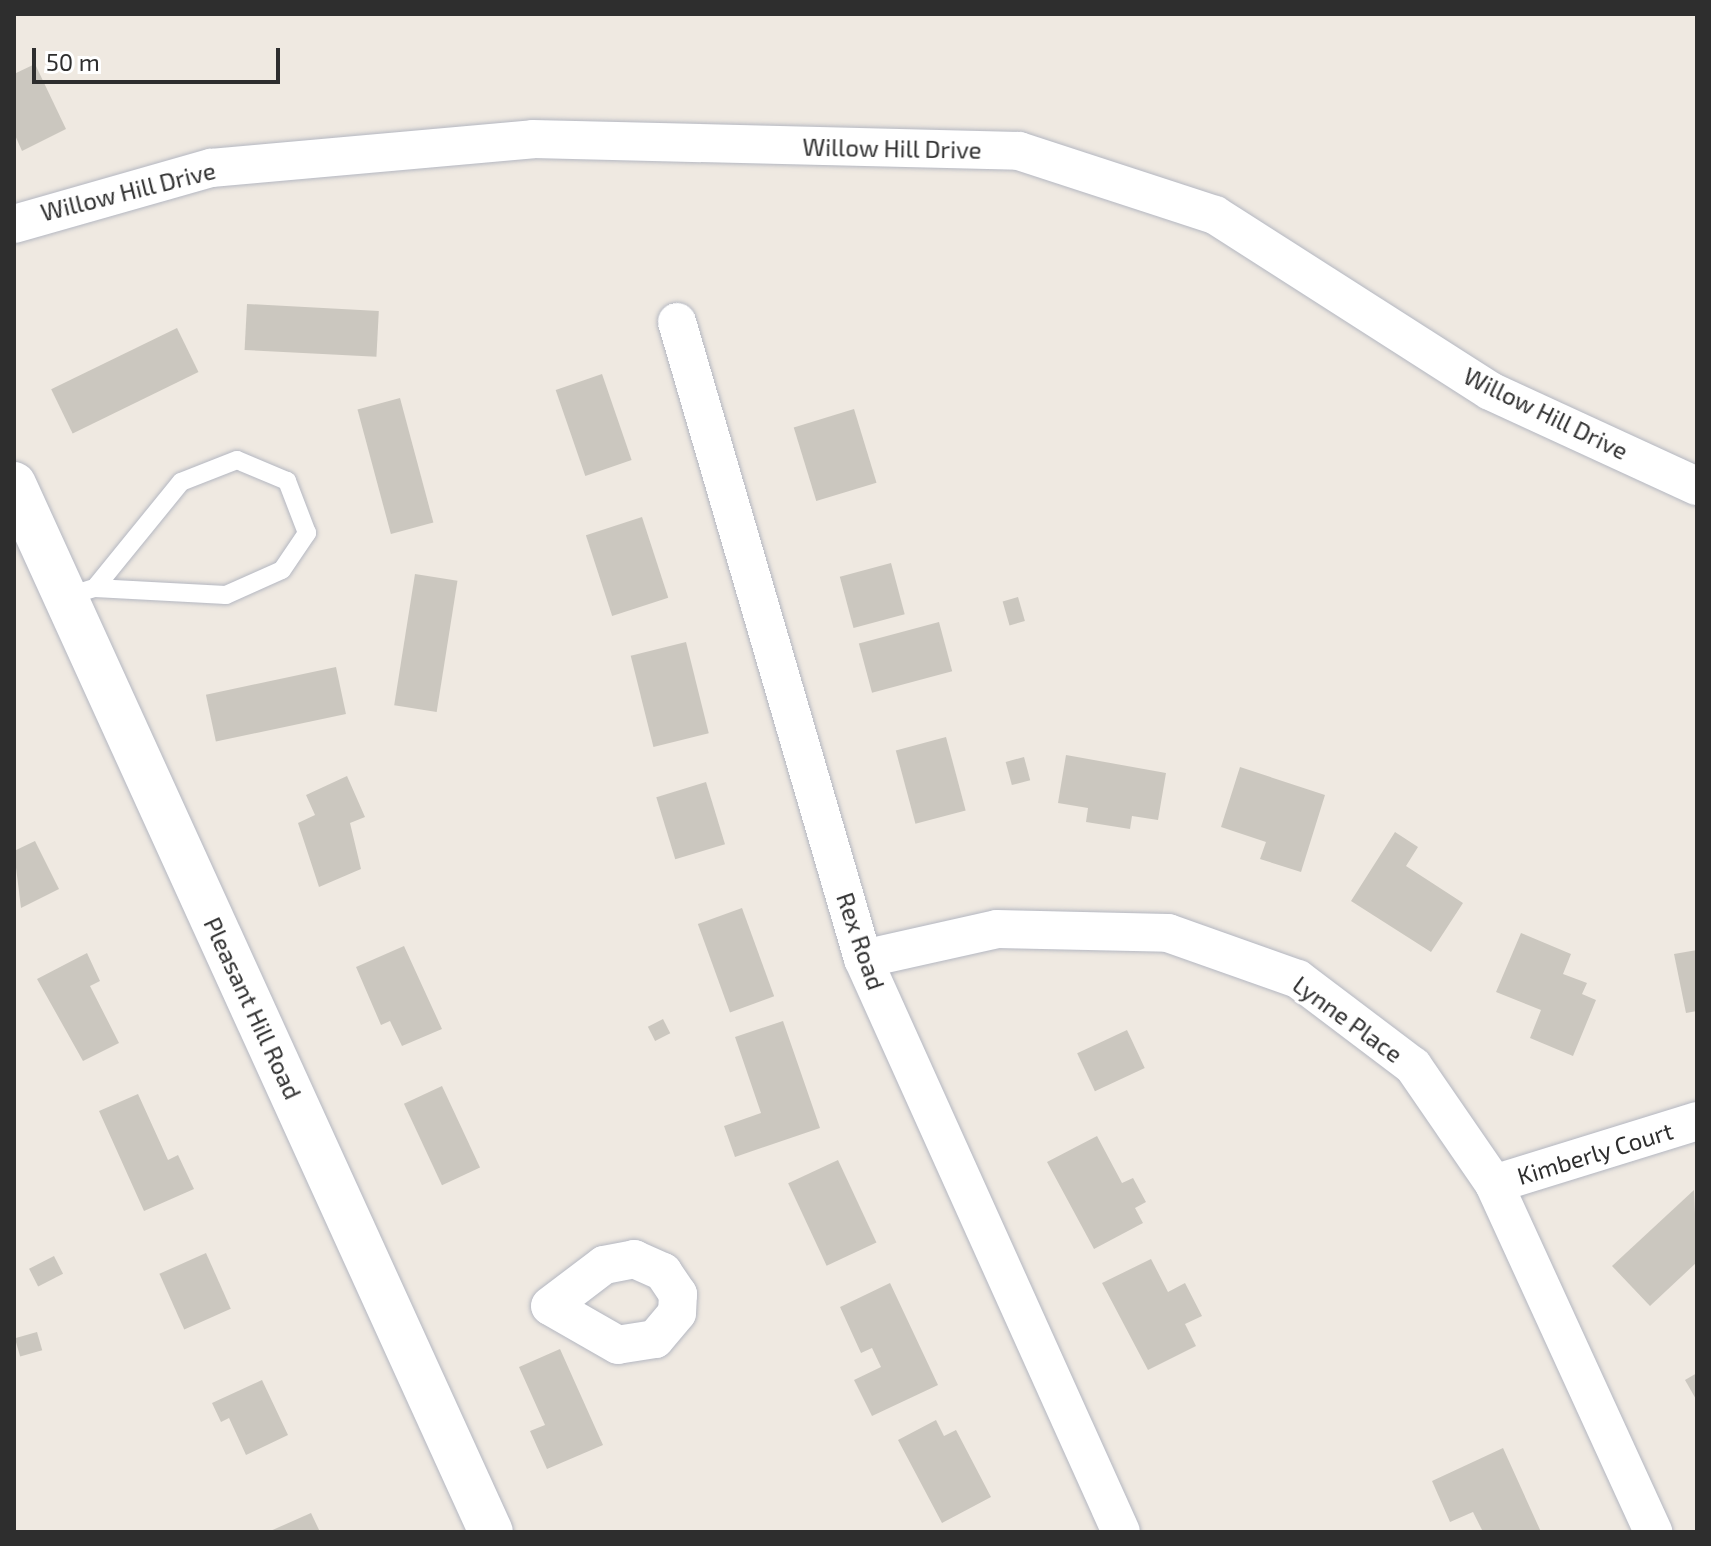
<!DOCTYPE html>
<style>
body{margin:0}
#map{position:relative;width:1711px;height:1546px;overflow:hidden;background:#efe9e1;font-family:"Exo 2",sans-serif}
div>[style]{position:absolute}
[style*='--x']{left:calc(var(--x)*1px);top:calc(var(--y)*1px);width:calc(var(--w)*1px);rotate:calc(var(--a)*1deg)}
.building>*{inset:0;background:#cbc7bf;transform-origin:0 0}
.roads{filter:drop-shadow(0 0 2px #b4b7c1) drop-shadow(0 0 2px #b4b7c1)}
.service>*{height:18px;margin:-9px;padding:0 9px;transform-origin:9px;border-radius:9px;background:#fff}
.minor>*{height:38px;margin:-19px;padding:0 19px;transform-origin:19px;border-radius:19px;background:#fff}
.tertiary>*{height:44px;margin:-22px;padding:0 22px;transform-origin:22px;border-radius:22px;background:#fff}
span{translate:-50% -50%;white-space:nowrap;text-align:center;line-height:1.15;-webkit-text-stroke:6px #fff;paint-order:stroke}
.street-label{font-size:24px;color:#2e2e2e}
.frame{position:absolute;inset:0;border:16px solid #2e2e2e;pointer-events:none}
.scale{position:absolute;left:32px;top:48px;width:248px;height:36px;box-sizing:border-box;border:4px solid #2e2e2e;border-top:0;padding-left:10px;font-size:24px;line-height:28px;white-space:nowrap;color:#2e2e2e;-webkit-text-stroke:6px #fff;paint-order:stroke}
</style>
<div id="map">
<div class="building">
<i style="clip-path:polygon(35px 64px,66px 129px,22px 151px,14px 133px,14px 74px)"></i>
<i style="left:247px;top:304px;width:132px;height:46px;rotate:3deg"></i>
<i style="left:177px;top:328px;width:49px;height:140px;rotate:64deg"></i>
<i style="left:602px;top:374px;width:91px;height:49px;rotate:71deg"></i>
<i style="left:400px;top:398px;width:129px;height:44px;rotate:75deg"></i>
<i style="left:854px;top:409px;width:77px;height:63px;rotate:73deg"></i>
<i style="left:642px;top:517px;width:85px;height:59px;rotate:72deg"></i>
<i style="left:891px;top:563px;width:53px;height:53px;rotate:75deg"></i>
<i style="left:415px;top:574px;width:43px;height:133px;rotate:9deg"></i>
<i style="left:1018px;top:597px;width:25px;height:16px;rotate:74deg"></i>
<i style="left:939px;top:622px;width:51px;height:83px;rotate:75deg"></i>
<i style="left:686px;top:642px;width:94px;height:57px;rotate:76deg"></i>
<i style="left:336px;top:667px;width:48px;height:133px;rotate:78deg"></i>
<i style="left:946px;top:737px;width:76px;height:52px;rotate:75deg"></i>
<i style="clip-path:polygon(1066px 755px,1166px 773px,1158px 820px,1132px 816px,1130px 829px,1086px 822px,1088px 808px,1058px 803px)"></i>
<i style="left:1024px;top:757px;width:24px;height:19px;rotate:75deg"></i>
<i style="clip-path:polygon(1240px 767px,1325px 795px,1301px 872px,1260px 859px,1266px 842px,1221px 827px)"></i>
<i style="clip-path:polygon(347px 776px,365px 817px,350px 823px,361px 869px,319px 887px,298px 823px,315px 815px,306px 795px)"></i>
<i style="left:706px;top:782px;width:65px;height:52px;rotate:73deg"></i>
<i style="clip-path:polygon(1395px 832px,1418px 847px,1406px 866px,1463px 903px,1431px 952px,1351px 901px)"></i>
<i style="clip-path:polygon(35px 841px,59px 889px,21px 908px,14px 851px)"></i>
<i style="left:742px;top:908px;width:94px;height:47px;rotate:70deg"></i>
<i style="clip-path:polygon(1521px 933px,1571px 954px,1563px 974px,1587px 983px,1582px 994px,1596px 1000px,1573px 1056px,1530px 1038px,1541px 1010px,1496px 992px)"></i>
<i style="clip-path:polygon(404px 946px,442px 1029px,402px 1046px,390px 1021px,381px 1025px,356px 967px)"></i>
<i style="clip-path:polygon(1697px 950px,1697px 1011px,1686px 1013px,1674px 954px)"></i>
<i style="clip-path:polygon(87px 953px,100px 981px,90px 986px,119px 1043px,83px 1061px,37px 979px)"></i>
<i style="left:663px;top:1019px;width:16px;height:17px;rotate:63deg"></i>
<i style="clip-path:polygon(783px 1021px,820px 1128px,735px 1157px,724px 1126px,761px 1113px,735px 1037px)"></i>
<i style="left:1127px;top:1030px;width:42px;height:55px;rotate:65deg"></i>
<i style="left:442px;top:1086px;width:90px;height:42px;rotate:65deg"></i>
<i style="clip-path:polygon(138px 1094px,168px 1160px,178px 1155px,194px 1189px,144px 1211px,99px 1111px)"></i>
<i style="clip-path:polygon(1097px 1136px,1122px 1183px,1133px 1178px,1146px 1202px,1135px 1208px,1143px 1223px,1094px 1249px,1047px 1162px)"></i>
<i style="left:838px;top:1160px;width:91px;height:55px;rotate:65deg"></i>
<i style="clip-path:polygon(1694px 1190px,1697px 1262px,1650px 1306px,1612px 1266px)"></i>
<i style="left:206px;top:1253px;width:61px;height:51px;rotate:66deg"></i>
<i style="left:54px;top:1256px;width:20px;height:28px;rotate:63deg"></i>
<i style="clip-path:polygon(1151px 1259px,1168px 1292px,1185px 1283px,1202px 1316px,1185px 1324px,1196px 1346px,1148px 1370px,1102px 1283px)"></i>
<i style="clip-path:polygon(890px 1283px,938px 1385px,872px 1416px,854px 1380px,881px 1367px,872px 1348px,861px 1353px,840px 1307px)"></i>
<i style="left:37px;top:1332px;width:19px;height:23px;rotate:74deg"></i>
<i style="clip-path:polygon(560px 1349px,603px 1445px,547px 1469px,530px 1431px,545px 1425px,519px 1367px)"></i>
<i style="clip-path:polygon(1697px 1373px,1697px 1401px,1685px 1380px)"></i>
<i style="clip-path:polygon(262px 1380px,288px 1435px,246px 1455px,229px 1418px,221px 1422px,212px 1403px)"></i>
<i style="clip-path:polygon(936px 1420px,944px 1436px,956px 1430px,991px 1497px,942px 1523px,898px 1440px)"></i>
<i style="clip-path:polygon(1503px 1448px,1541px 1532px,1483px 1532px,1473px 1512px,1450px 1522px,1432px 1481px)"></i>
<i style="clip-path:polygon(311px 1513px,320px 1532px,268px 1532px)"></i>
</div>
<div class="roads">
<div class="service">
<i style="--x:65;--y:597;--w:31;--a:-17"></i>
<i style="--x:95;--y:588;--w:131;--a:3.1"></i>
<i style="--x:226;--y:595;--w:61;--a:-24.1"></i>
<i style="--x:282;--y:570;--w:45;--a:-56"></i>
<i style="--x:307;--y:533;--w:56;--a:-111"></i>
<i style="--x:287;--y:481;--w:54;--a:-157.2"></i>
<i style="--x:237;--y:460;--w:60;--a:158.6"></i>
<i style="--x:181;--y:482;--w:136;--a:129.1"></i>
</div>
<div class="minor">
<i style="--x:14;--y:224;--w:205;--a:-15.9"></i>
<i style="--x:211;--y:168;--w:323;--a:-5.1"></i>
<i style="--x:533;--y:139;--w:486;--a:1.4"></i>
<i style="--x:1019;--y:151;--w:206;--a:18.1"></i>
<i style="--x:1215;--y:215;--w:326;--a:32.6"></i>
<i style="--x:1490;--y:391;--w:228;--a:24.7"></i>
<i style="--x:677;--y:322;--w:664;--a:73.72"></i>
<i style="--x:863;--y:959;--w:628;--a:65.76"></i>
<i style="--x:863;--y:959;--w:137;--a:-12.6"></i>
<i style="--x:997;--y:929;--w:171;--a:1.3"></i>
<i style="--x:1168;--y:933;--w:138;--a:19.5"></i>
<i style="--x:1298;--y:979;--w:144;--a:37.1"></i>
<i style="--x:1413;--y:1066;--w:143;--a:55.5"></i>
<i style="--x:1494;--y:1184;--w:383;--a:65.4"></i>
<i style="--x:1494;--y:1184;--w:213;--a:-17.2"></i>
<i style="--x:634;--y:1259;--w:32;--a:24"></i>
<i style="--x:663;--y:1272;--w:27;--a:56"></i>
<i style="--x:678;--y:1294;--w:19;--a:93"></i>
<i style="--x:677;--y:1313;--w:34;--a:130"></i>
<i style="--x:655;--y:1339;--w:37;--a:171"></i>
<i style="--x:618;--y:1345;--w:78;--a:-150.2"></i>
<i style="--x:550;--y:1306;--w:68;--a:-37.2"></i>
<i style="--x:604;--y:1265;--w:31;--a:-11"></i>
</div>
<div class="tertiary">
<i style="--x:14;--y:484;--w:1151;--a:65.53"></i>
</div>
</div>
<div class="street-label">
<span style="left:892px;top:148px;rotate:1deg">Willow Hill Drive</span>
<span style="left:128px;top:191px;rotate:-14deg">Willow Hill Drive</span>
<span style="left:1546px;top:413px;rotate:26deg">Willow Hill Drive</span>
<span style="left:861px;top:941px;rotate:71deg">Rex Road</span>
<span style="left:253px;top:1008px;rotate:65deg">Pleasant Hill Road</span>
<span style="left:1348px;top:1019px;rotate:36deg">Lynne Place</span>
<span style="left:1595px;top:1153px;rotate:-17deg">Kimberly Court</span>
</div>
<div class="frame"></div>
<div class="scale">50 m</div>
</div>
